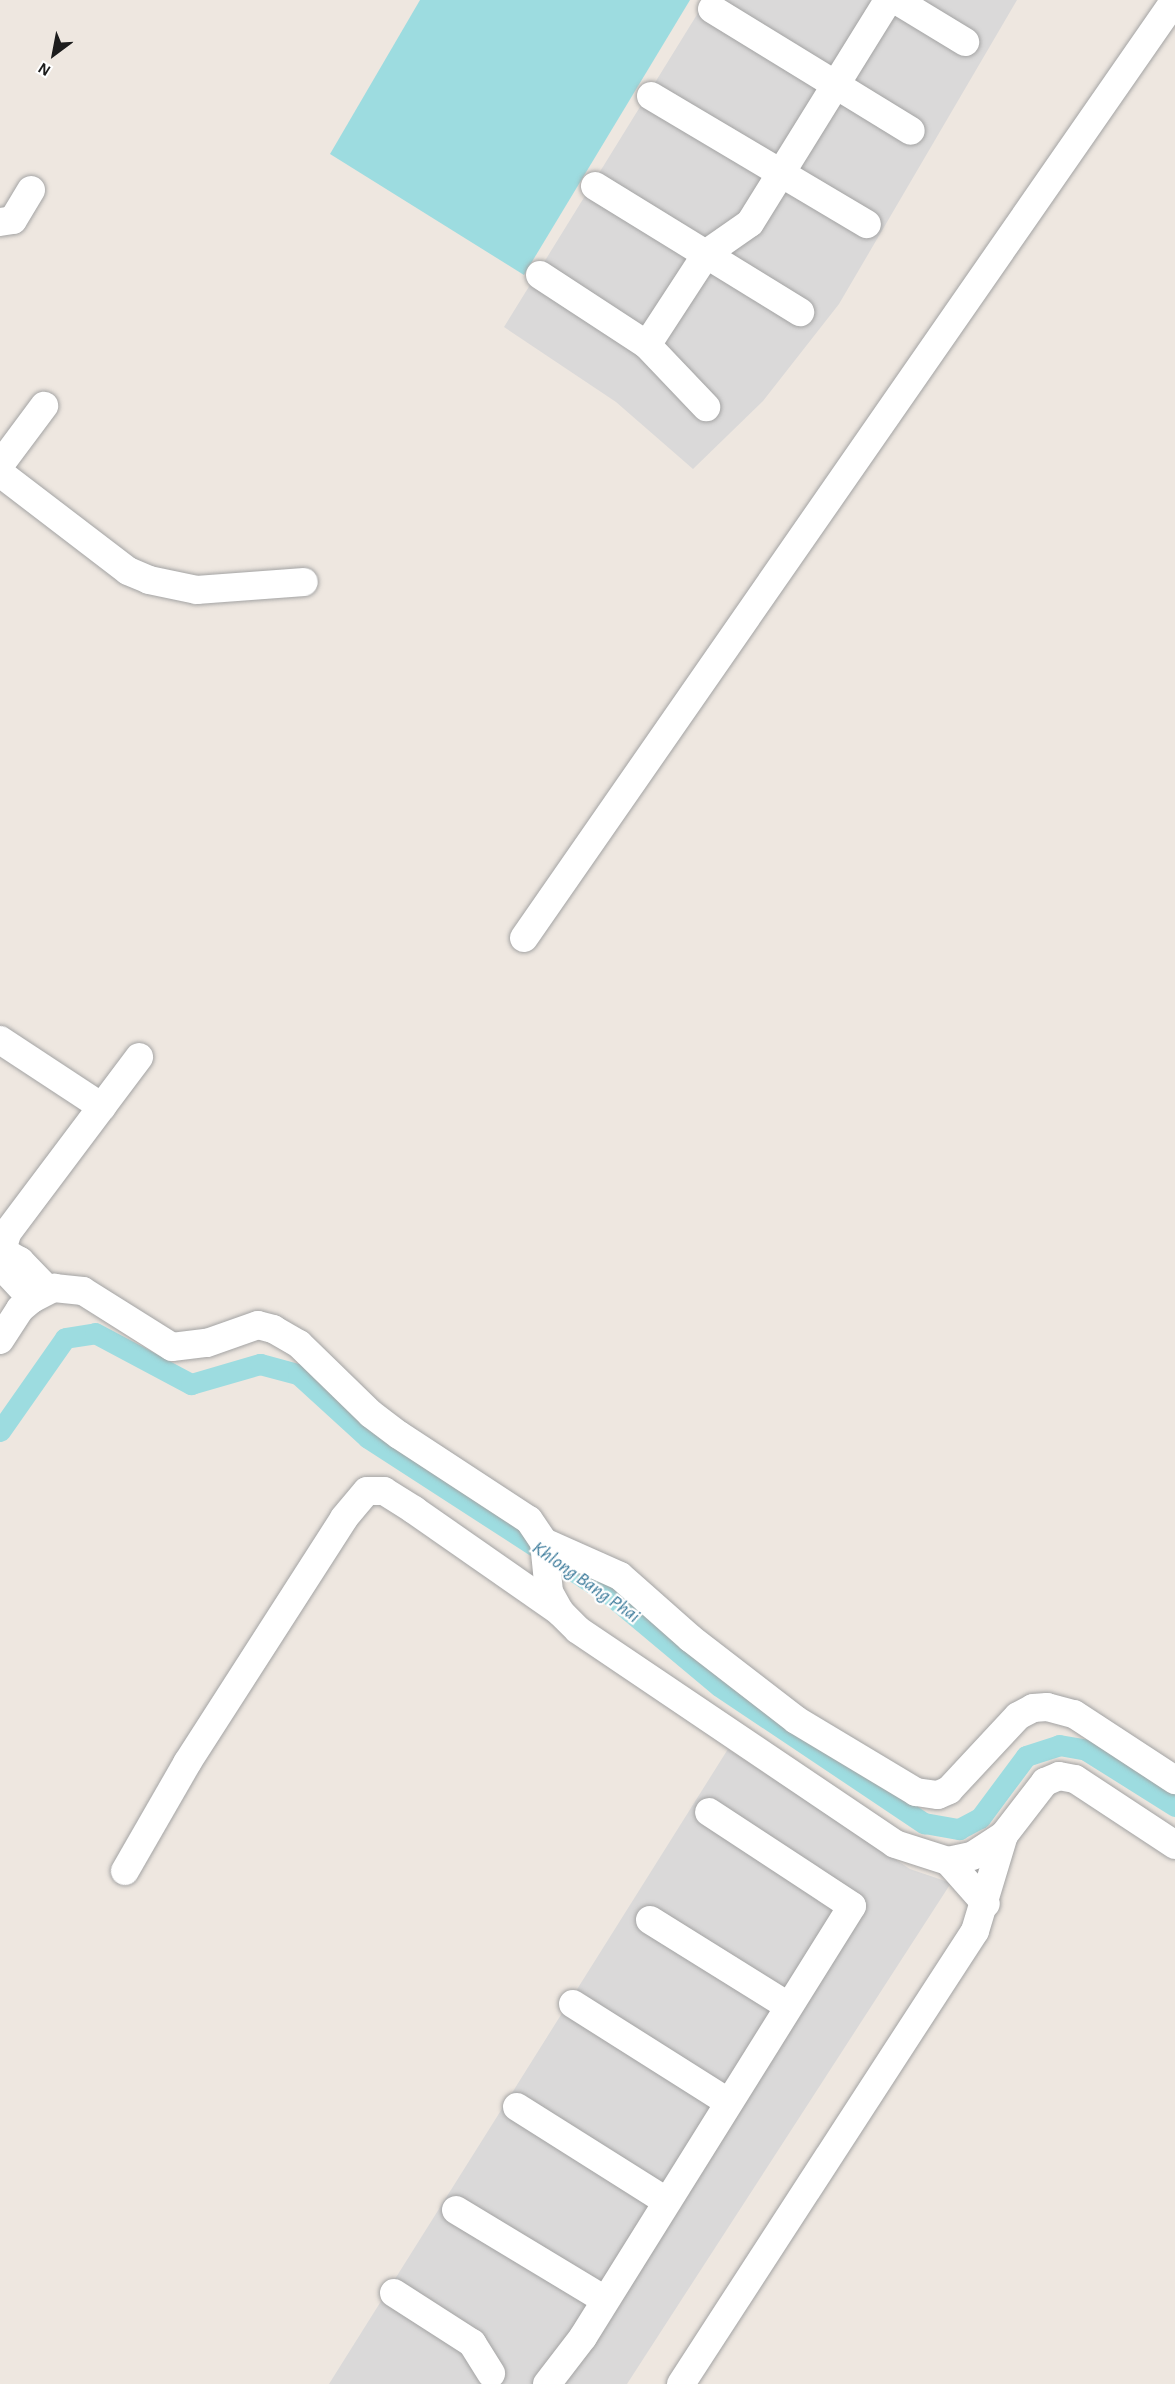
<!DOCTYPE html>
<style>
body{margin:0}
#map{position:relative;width:1175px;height:2384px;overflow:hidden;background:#eee7e0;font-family:"Alegreya Sans",sans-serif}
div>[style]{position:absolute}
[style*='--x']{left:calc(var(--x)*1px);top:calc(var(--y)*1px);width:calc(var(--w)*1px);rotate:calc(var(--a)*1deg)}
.residential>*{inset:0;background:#dad9d9}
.water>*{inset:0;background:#9ddce0}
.canal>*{height:21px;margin:-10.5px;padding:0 10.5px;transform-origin:10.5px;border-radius:10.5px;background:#9ddce0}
.roads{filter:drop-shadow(0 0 2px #a3a3a3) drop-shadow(0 0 2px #a3a3a3)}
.minor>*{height:28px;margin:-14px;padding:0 14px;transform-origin:14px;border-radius:14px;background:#fff}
span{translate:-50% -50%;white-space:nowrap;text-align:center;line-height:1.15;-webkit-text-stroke:4.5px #fff;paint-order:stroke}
.water-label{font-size:20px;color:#3b7a9a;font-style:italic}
.north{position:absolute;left:24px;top:24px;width:60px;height:60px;-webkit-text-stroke:4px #fff;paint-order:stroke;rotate:212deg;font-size:16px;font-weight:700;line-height:24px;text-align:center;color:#1c1c1c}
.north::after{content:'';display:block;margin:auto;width:21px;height:27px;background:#1c1c1c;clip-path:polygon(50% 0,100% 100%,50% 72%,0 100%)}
</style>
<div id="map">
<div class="residential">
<i style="clip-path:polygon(706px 0,1017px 0,839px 304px,763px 401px,693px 469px,616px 402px,504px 327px)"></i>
<i style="clip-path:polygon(728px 1749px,910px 1869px,951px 1883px,627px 2384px,329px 2384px)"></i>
</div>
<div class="water">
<i style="clip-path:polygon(420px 0,690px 0,524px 275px,330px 154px)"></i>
</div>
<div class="canal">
<i style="--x:0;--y:1431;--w:113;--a:-55"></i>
<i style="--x:65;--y:1338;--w:30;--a:-9"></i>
<i style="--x:95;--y:1333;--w:109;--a:28"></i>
<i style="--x:191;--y:1384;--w:72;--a:-16.2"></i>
<i style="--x:260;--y:1364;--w:39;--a:15"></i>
<i style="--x:298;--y:1374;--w:95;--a:42.4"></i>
<i style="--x:368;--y:1438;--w:287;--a:32.9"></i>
<i style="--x:609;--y:1594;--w:143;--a:39.9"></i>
<i style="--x:719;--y:1686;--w:247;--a:33.8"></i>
<i style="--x:924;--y:1823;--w:36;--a:10"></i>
<i style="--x:959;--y:1829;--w:24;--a:-28"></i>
<i style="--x:980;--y:1818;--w:77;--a:-53.4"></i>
<i style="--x:1026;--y:1756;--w:35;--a:-18"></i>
<i style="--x:1059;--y:1745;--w:27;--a:10"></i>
<i style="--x:1086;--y:1750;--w:105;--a:32.2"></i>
</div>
<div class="roads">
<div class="minor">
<i style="--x:896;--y:0;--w:81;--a:31.3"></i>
<i style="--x:712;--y:9;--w:233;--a:31.5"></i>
<i style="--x:651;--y:96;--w:251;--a:30.7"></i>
<i style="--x:595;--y:186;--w:241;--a:31.6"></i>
<i style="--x:0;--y:222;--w:13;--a:-9"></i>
<i style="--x:13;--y:220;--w:35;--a:-59"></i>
<i style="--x:540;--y:275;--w:128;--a:33.2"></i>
<i style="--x:647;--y:345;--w:86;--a:46.4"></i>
<i style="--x:647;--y:345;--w:110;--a:-56.9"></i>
<i style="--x:707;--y:253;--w:52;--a:-34.9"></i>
<i style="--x:750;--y:223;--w:262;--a:-58.2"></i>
<i style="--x:0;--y:465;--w:74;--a:-53.3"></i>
<i style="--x:0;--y:473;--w:161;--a:37.4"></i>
<i style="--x:128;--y:571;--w:23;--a:23"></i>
<i style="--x:149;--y:580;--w:49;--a:11.8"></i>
<i style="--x:197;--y:590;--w:107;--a:-4.3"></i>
<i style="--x:524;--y:938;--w:1142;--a:-55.24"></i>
<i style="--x:0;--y:1040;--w:122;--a:33.3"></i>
<i style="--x:2;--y:1251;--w:19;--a:-74"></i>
<i style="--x:7;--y:1233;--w:220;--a:-53.1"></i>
<i style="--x:32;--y:1299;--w:38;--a:-133"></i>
<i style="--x:6;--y:1271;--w:20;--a:-101"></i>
<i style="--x:2;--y:1251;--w:21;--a:29"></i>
<i style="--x:20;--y:1261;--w:40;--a:46"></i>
<i style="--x:0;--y:1340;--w:37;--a:-57"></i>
<i style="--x:20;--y:1309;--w:16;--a:-40"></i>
<i style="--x:32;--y:1299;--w:25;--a:-27"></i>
<i style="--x:54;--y:1288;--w:29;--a:6"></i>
<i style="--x:83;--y:1291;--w:105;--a:32.2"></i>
<i style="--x:172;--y:1347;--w:35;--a:-7"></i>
<i style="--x:207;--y:1343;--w:54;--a:-19.4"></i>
<i style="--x:258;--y:1325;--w:16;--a:15"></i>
<i style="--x:273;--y:1329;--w:30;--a:30"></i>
<i style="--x:299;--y:1344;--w:100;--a:44.2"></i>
<i style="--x:371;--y:1414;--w:35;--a:37"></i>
<i style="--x:399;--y:1435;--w:155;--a:33.2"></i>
<i style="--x:529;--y:1520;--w:27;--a:56"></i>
<i style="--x:544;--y:1542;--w:50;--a:84.3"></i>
<i style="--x:549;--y:1592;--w:23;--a:61"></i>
<i style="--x:560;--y:1612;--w:25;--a:45"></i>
<i style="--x:578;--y:1630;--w:382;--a:34"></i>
<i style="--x:895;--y:1844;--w:56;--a:17.8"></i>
<i style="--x:948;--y:1861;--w:25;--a:-12"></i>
<i style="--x:972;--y:1856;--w:38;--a:-33"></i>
<i style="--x:1004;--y:1835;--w:67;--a:-52.3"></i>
<i style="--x:1045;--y:1782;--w:15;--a:-23"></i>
<i style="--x:1059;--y:1776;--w:16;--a:11"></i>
<i style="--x:1075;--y:1779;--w:120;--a:33.4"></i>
<i style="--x:544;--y:1542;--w:83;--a:24.1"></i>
<i style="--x:620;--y:1576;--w:94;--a:41.5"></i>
<i style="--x:690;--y:1638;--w:134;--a:37.7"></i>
<i style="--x:796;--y:1720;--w:140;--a:31"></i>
<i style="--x:916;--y:1792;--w:22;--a:8"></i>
<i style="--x:938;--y:1795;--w:12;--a:-24"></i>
<i style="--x:949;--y:1790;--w:101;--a:-47"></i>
<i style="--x:1018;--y:1716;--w:17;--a:-28"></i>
<i style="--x:1033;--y:1708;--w:14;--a:-4"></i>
<i style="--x:1047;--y:1707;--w:28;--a:15"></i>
<i style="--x:1074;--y:1714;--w:121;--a:33.2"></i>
<i style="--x:948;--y:1861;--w:57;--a:48.5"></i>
<i style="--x:125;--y:1871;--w:125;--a:-60.1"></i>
<i style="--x:187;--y:1763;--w:291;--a:-57.3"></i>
<i style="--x:344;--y:1518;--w:35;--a:-50"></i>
<i style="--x:367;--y:1491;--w:17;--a:0"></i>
<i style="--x:384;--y:1491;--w:36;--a:32"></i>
<i style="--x:414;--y:1510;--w:178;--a:34.9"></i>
<i style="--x:650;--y:1920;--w:163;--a:31.9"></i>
<i style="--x:573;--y:2004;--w:183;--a:32.3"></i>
<i style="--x:517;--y:2107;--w:176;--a:32.2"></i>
<i style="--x:456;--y:2210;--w:174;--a:31.1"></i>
<i style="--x:394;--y:2293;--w:93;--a:32.7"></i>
<i style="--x:472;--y:2343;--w:36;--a:58"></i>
<i style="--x:547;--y:2384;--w:59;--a:-52.5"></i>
<i style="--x:583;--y:2337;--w:508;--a:-58.03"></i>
<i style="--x:852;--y:1906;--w:171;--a:-146.7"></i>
<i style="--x:681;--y:2384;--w:540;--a:-57.02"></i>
<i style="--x:975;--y:1931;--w:100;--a:-73.2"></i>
</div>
</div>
<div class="water-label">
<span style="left:586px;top:1582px;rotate:35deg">Khlong Bang Phai</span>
</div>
<div class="north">N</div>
</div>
